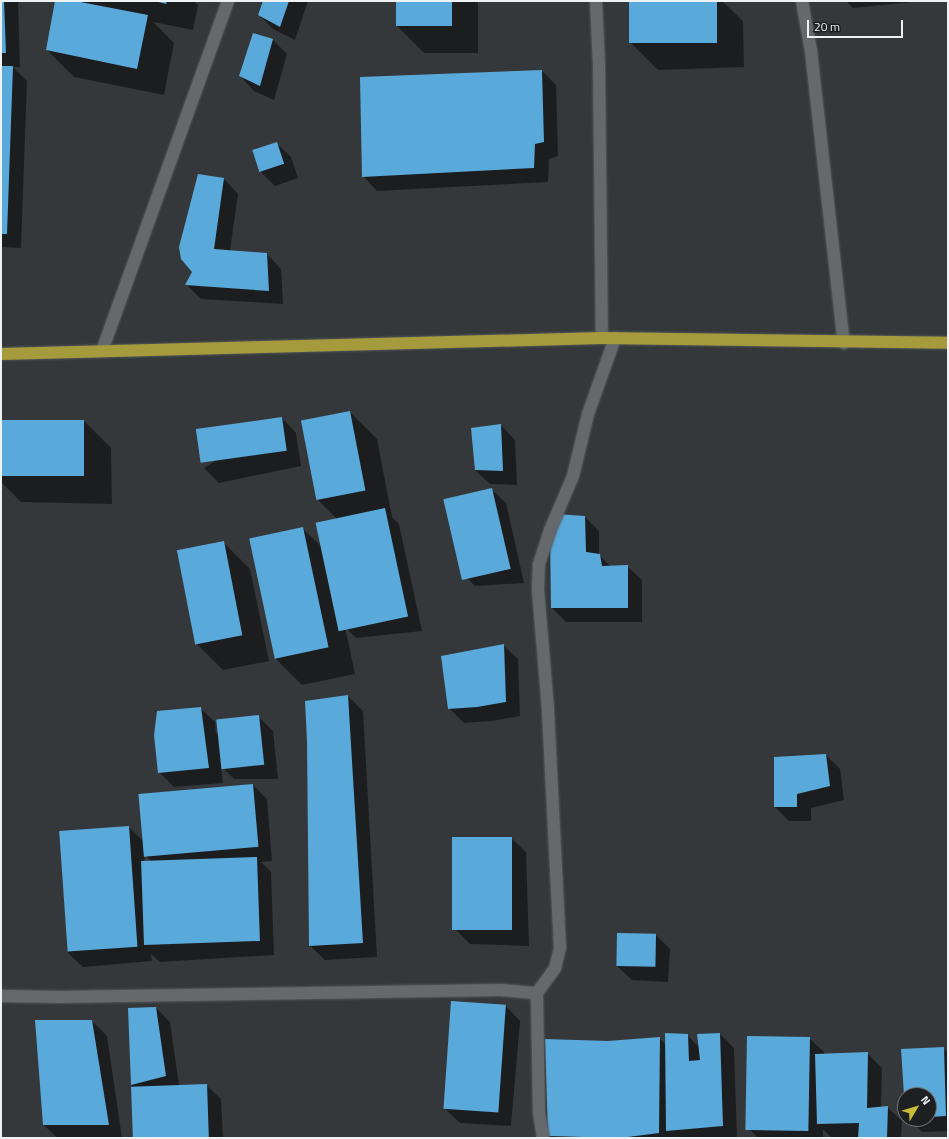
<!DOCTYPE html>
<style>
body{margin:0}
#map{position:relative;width:949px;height:1139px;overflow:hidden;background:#35383b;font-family:"Titillium Web",sans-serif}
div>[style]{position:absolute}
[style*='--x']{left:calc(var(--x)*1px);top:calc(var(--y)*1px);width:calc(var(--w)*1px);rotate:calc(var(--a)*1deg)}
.shadow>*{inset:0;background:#0007}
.building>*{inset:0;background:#5aa9db;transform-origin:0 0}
.roads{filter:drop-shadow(0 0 1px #535759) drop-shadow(0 0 1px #535759)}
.minor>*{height:12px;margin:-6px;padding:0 6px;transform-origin:6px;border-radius:6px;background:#65696c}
.major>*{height:12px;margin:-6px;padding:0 6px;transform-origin:6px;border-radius:6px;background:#a59b3c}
span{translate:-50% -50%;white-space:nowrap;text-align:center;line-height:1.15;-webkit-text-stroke:4px #1e1f21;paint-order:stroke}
.frame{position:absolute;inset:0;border:2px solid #eff2f4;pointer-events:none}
.north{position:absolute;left:897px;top:1087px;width:40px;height:40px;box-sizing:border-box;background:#1e1f21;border:1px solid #727375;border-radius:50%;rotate:52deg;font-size:11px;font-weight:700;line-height:16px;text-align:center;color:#eff2f4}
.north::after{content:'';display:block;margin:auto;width:14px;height:18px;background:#caba3a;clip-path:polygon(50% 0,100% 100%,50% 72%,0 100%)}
.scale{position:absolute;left:807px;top:20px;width:96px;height:18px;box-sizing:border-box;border:2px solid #eff2f4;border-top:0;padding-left:5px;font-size:12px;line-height:14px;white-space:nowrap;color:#eff2f4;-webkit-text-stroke:3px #1e1f21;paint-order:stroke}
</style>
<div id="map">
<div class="shadow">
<i style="clip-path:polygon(1px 1px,18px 1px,20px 67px,13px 67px,27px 81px,21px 248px,1px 247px)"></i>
<i style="clip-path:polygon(56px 1px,84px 4px,81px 1px,194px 1px,198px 5px,193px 30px,153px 22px,174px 43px,164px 95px,74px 77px,47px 50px)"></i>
<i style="clip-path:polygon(264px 1px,308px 1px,295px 40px,273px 29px,259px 15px)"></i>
<i style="clip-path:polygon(397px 1px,478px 1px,478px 53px,424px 53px,397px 26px)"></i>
<i style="clip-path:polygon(630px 1px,722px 1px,743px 21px,744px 67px,658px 70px,631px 43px)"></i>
<i style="clip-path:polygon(846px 1px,922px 1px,853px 8px)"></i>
<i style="clip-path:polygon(254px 34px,273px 40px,287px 54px,274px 100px,254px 91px,240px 76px)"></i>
<i style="clip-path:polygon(542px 71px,556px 85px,558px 156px,549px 159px,548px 182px,377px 191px,363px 176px)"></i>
<i style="clip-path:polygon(276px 143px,291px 157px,298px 178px,275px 186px,261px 172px)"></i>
<i style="clip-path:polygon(199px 175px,224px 179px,238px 194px,230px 251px,267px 254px,281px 269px,283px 304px,201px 299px,187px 285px,193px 272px)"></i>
<i style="clip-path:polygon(350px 412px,377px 439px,392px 517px,399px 524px,422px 631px,356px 638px,345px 627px,355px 674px,302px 685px,275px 658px,302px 528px,323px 548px,337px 519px,317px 499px)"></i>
<i style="clip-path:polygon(282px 418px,296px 433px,301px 466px,219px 483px,204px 468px)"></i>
<i style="clip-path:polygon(1px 421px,84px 421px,111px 448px,112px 504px,21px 502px,1px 482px)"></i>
<i style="clip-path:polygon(501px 425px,515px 440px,517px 485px,490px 484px,475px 470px)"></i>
<i style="clip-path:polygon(491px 489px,506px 503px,524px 583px,475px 586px,460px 571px)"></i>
<i style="clip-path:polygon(585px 517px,599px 531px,599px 555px,611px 567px,627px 566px,642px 580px,642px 622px,566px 622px,552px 608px)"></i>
<i style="clip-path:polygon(223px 542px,250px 569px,269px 661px,223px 670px,197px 644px)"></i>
<i style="clip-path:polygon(503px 645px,518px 659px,520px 716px,492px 721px,464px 723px,449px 708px)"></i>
<i style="clip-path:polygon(348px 696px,363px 711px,377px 957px,325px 960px,310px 946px,308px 741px,306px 702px)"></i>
<i style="clip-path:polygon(200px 708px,215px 722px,216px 733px,258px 716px,273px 731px,278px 779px,234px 779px,221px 766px,223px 783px,174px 787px,159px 772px)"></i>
<i style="clip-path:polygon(826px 755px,840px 769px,844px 800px,811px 808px,811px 821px,789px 821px,775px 807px)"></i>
<i style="clip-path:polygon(evenodd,253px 785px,267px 799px,272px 861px,261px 862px,271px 872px,274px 955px,160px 962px,151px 954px,152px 961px,83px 967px,68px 953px,60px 832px,129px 827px,142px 840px,253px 785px,144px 854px,155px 865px,145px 866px,144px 854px)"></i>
<i style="clip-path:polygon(511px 838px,526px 852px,529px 946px,470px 944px,456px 930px)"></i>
<i style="clip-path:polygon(655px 934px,670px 949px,668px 982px,632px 980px,617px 966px)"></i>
<i style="clip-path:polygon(506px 1006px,520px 1021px,511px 1126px,460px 1123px,445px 1109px)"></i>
<i style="clip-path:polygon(156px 1008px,170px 1022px,179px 1085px,206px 1085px,221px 1099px,223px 1138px,133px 1138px,129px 1009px)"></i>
<i style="clip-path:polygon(92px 1021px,107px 1036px,122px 1138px,57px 1138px,44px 1125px)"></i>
<i style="clip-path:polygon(720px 1034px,734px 1048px,737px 1138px,675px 1138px,673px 1136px,673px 1138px,552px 1138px,549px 1135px,608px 1042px,659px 1038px,666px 1045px,687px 1035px,699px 1047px)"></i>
<i style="clip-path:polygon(809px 1038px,824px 1052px,824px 1055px,867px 1053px,882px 1068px,881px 1107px,887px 1107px,902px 1121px,901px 1138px,832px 1138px,823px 1129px,823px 1138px,758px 1138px,750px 1130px)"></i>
<i style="clip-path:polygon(943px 1048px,948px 1053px,948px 1131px,922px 1132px,909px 1119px,929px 1119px,929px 1095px,905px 1095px)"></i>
</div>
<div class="building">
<i style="clip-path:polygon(1px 1px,4px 1px,6px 53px,1px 53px)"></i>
<i style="clip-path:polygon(55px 1px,75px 1px,148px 15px,137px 69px,46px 50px)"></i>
<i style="clip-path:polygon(155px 1px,167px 1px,166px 4px)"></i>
<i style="clip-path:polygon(263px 1px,289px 1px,280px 27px,258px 15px)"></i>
<i style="left:396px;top:1px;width:56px;height:25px"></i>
<i style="left:629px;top:1px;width:88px;height:42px"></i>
<i style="clip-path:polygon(253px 33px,273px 39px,260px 86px,239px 76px)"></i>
<i style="clip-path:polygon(1px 66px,13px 66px,7px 234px,1px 234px)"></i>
<i style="clip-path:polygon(542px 70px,544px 142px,535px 144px,534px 168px,362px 177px,360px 77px)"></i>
<i style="left:277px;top:142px;width:23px;height:26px;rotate:72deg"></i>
<i style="clip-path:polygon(198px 174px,224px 178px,214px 249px,267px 253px,269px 291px,185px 285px,192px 272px,181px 259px,179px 247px)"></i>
<i style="left:350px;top:411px;width:81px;height:50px;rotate:79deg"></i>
<i style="left:282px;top:417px;width:34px;height:87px;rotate:82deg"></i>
<i style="left:1px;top:420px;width:83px;height:56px"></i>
<i style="clip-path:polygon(501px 424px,503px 471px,475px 470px,471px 428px)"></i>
<i style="left:492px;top:488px;width:83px;height:50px;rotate:77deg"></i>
<i style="left:385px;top:508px;width:111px;height:71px;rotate:78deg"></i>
<i style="clip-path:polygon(557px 514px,585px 516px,586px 552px,600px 554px,602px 566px,628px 565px,628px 608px,551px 608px,550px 530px)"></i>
<i style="left:303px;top:527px;width:123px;height:55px;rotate:78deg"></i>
<i style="left:224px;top:541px;width:96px;height:48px;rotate:79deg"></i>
<i style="clip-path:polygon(504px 644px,506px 702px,477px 707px,448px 709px,441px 656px)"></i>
<i style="clip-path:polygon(348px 695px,363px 943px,309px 946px,307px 741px,305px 701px)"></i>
<i style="clip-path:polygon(201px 707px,209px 768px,158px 773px,154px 735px,157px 711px)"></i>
<i style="left:259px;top:715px;width:50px;height:43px;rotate:84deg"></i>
<i style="clip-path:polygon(826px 754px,830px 786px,797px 794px,797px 807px,774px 807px,774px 757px)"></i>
<i style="left:253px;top:784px;width:63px;height:115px;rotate:85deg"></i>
<i style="left:129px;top:826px;width:121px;height:70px;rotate:86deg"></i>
<i style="left:452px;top:837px;width:60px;height:93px"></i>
<i style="left:257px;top:857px;width:84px;height:116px;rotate:88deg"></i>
<i style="left:617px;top:933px;width:39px;height:33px;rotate:1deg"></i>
<i style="left:451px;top:1001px;width:55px;height:108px;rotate:4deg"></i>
<i style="clip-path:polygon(156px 1007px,166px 1076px,131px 1085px,128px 1008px)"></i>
<i style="clip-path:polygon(35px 1020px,92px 1020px,109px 1125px,43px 1125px)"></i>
<i style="clip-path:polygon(665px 1033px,688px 1034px,689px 1061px,700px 1060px,697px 1034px,720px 1033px,723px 1126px,666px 1131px)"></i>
<i style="left:747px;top:1036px;width:63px;height:94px;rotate:1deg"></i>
<i style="clip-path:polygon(660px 1037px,659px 1133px,620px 1138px,548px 1136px,545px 1039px,608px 1041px)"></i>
<i style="clip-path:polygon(944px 1047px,946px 1116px,929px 1117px,929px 1095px,904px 1095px,901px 1049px)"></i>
<i style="clip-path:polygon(868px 1052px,867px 1108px,888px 1106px,887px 1138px,858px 1138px,859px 1123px,817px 1124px,815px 1054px)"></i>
<i style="left:207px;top:1084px;width:54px;height:76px;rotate:88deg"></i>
</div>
<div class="roads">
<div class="minor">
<i style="--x:596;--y:1;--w:64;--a:87.3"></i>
<i style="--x:599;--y:65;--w:273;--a:89.4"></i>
<i style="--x:802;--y:1;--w:51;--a:79.8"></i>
<i style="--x:811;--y:51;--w:294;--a:83.6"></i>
<i style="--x:102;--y:351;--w:372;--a:-70.2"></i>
<i style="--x:1;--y:996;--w:59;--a:1"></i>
<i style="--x:60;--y:997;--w:440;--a:-0.9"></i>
<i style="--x:500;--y:990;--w:37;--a:5"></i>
<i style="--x:543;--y:1138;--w:25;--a:-99"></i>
<i style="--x:539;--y:1113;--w:120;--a:-91"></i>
<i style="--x:537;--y:993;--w:31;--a:-54"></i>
<i style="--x:555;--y:968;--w:21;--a:-76"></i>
<i style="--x:560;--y:948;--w:239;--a:-92.9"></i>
<i style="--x:548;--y:709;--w:120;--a:-94.8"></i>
<i style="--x:538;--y:589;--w:25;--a:-88"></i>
<i style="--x:539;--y:564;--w:36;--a:-72"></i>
<i style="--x:550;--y:530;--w:59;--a:-66.9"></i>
<i style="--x:573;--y:476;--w:64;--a:-76.4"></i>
<i style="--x:588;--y:414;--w:81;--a:-70.4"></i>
</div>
<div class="major">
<i style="--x:1;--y:354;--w:601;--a:-1.52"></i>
<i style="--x:602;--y:338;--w:346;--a:0.8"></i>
</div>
</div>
<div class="frame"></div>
<div class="north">N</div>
<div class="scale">20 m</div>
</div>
